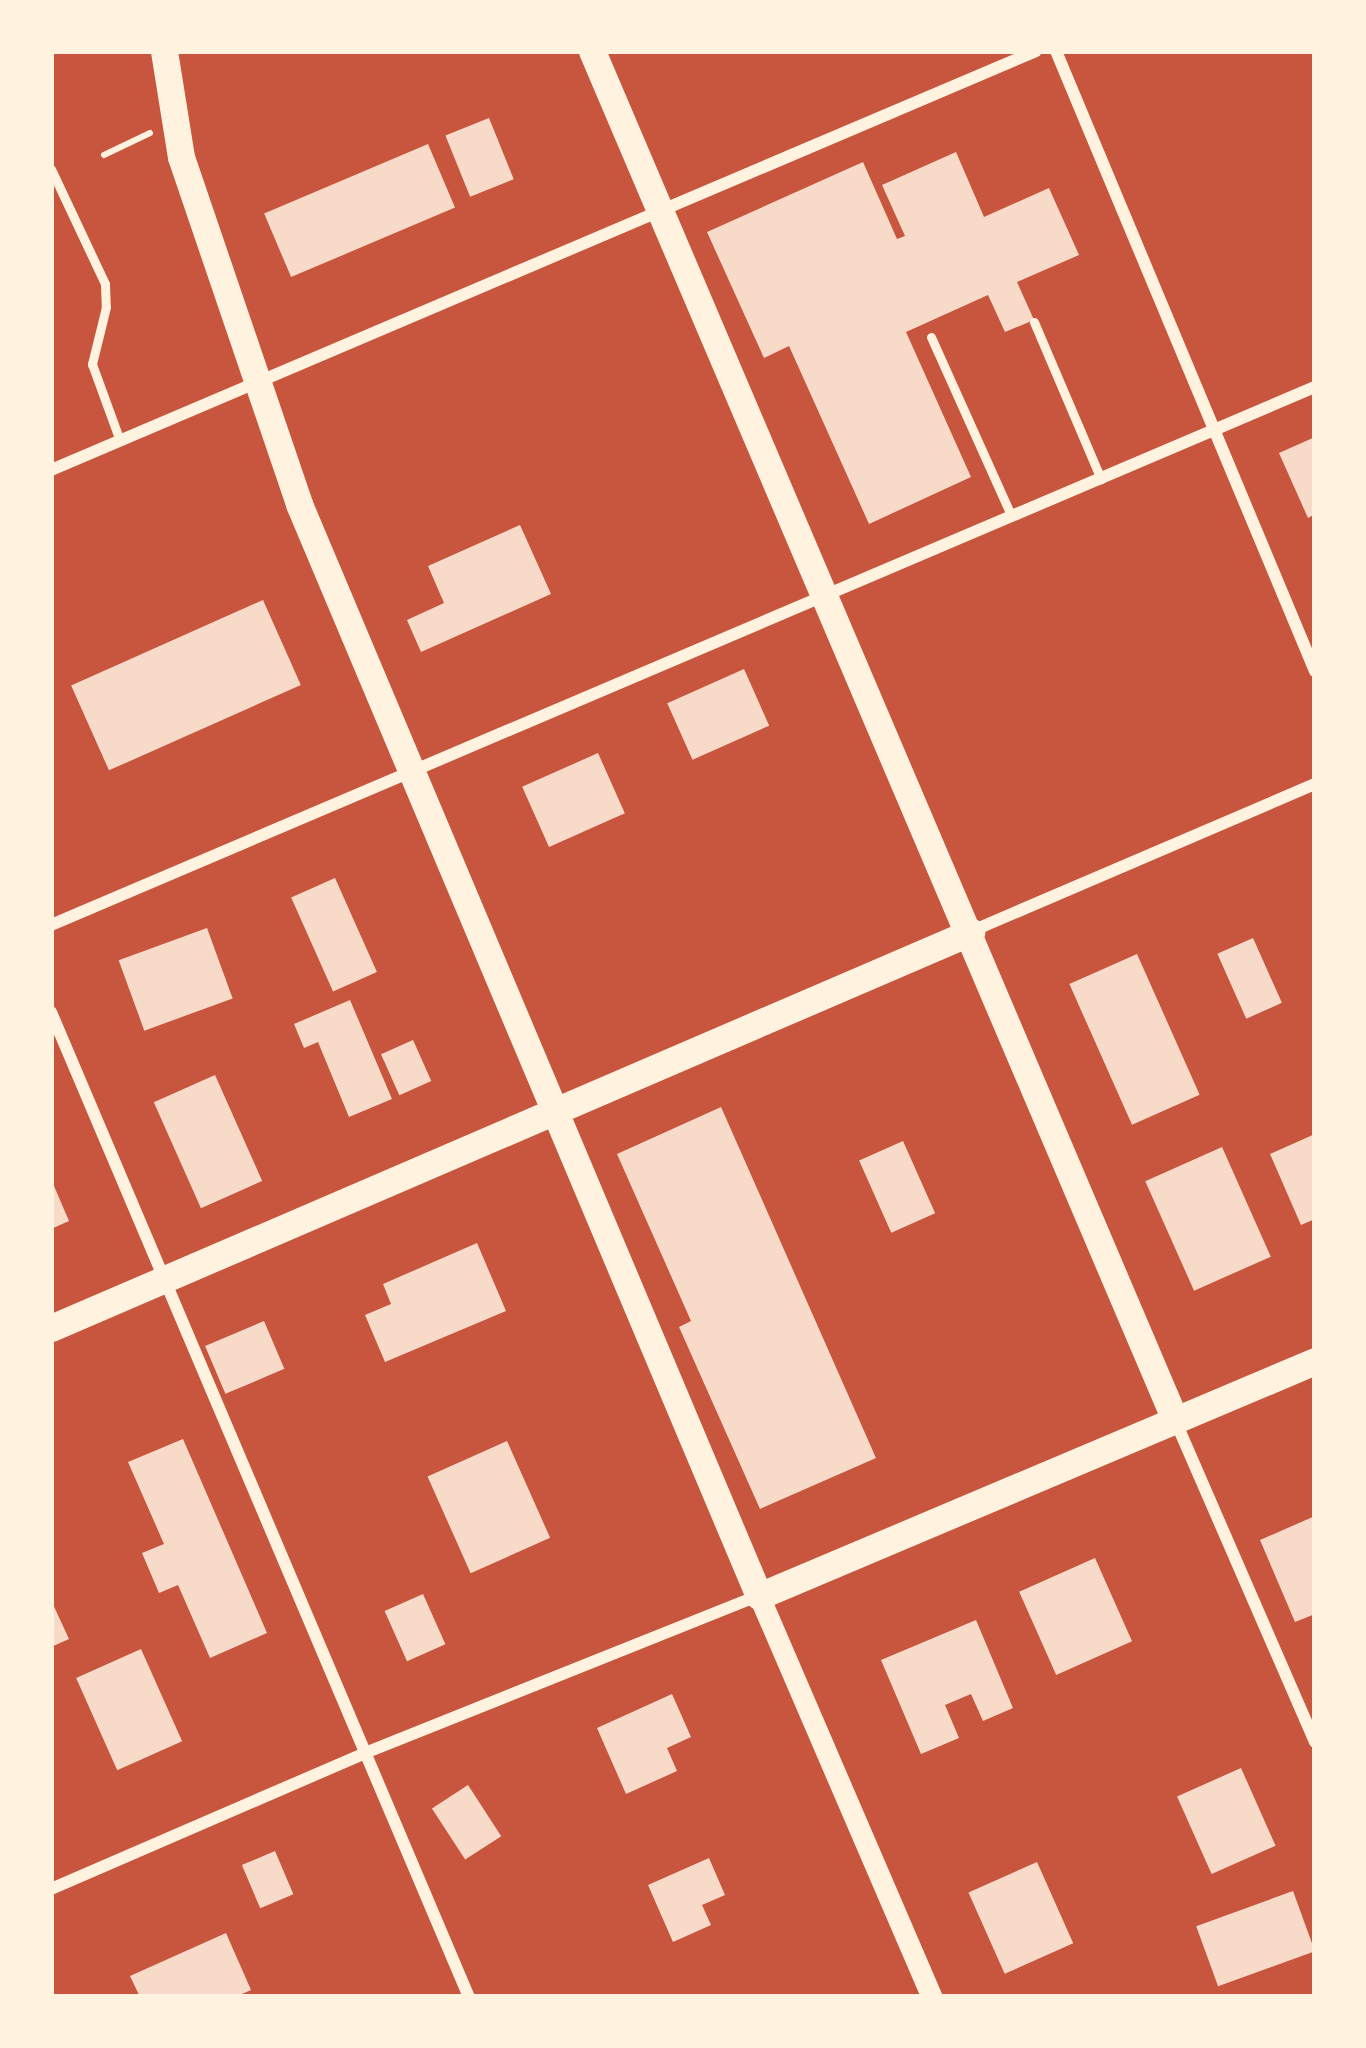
<!DOCTYPE html>
<style>
body{margin:0}
#map{position:relative;width:1366px;height:2048px;overflow:hidden;background:#c8553d;font-family:"IBM Plex Serif",serif}
div>[style]{position:absolute}
[style*='--x']{left:calc(var(--x)*1px);top:calc(var(--y)*1px);width:calc(var(--w)*1px);rotate:calc(var(--a)*1deg)}
.building>*{inset:0;background:#f7dbc8;transform-origin:0 0}
.path>*{height:6px;margin:-3px;padding:0 3px;transform-origin:3px;border-radius:3px;background:#fff3e0}
.service>*{height:9px;margin:-4.5px;padding:0 4.5px;transform-origin:4.5px;border-radius:4.5px;background:#fff3e0}
.minor>*{height:12px;margin:-6px;padding:0 6px;transform-origin:6px;border-radius:6px;background:#fff3e0}
.tertiary>*{height:21px;margin:-10.5px;padding:0 10.5px;transform-origin:10.5px;border-radius:10.5px;background:#fff3e0}
.primary>*{height:27px;margin:-13.5px;padding:0 13.5px;transform-origin:13.5px;border-radius:13.5px;background:#fff3e0}
span{translate:-50% -50%;white-space:nowrap;text-align:center;line-height:1.15;-webkit-text-stroke:10px #fff3e0;paint-order:stroke}
.frame{position:absolute;inset:0;border:54px solid #fff3e0;pointer-events:none}
</style>
<div id="map">
<div class="building">
<i style="left:489px;top:118px;width:66px;height:47px;rotate:68deg"></i>
<i style="left:428px;top:144px;width:69px;height:178px;rotate:67deg"></i>
<i style="clip-path:polygon(956px 152px,984px 217px,1049px 188px,1079px 255px,1017px 282px,1034px 320px,1005px 332px,988px 295px,906px 332px,971px 477px,869px 524px,789px 346px,764px 358px,707px 232px,863px 162px,897px 239px,905px 236px,882px 185px)"></i>
<i style="clip-path:polygon(1315px 437px,1315px 514px,1308px 518px,1279px 453px)"></i>
<i style="clip-path:polygon(520px 525px,551px 594px,421px 652px,407px 620px,444px 603px,428px 566px)"></i>
<i style="left:263px;top:600px;width:93px;height:210px;rotate:66deg"></i>
<i style="left:744px;top:669px;width:62px;height:84px;rotate:66deg"></i>
<i style="left:598px;top:753px;width:66px;height:83px;rotate:66deg"></i>
<i style="left:335px;top:878px;width:103px;height:48px;rotate:66deg"></i>
<i style="left:207px;top:928px;width:75px;height:94px;rotate:70deg"></i>
<i style="left:1253px;top:938px;width:71px;height:39px;rotate:66deg"></i>
<i style="left:1137px;top:954px;width:154px;height:74px;rotate:66deg"></i>
<i style="clip-path:polygon(350px 1000px,392px 1099px,349px 1117px,318px 1042px,304px 1048px,294px 1024px)"></i>
<i style="left:413px;top:1040px;width:45px;height:35px;rotate:66deg"></i>
<i style="left:215px;top:1075px;width:116px;height:67px;rotate:66deg"></i>
<i style="clip-path:polygon(721px 1107px,876px 1458px,760px 1509px,679px 1327px,691px 1321px,617px 1154px)"></i>
<i style="clip-path:polygon(1315px 1134px,1315px 1219px,1301px 1225px,1270px 1154px)"></i>
<i style="left:903px;top:1141px;width:79px;height:48px;rotate:66deg"></i>
<i style="left:1222px;top:1147px;width:120px;height:84px;rotate:66deg"></i>
<i style="clip-path:polygon(51px 1179px,69px 1221px,51px 1229px)"></i>
<i style="clip-path:polygon(477px 1243px,506px 1311px,385px 1362px,365px 1315px,391px 1304px,383px 1284px)"></i>
<i style="left:264px;top:1321px;width:52px;height:64px;rotate:67deg"></i>
<i style="clip-path:polygon(183px 1439px,267px 1633px,210px 1658px,178px 1585px,159px 1593px,142px 1553px,164px 1544px,128px 1462px)"></i>
<i style="left:507px;top:1441px;width:106px;height:87px;rotate:66deg"></i>
<i style="clip-path:polygon(1315px 1516px,1315px 1614px,1295px 1622px,1260px 1540px)"></i>
<i style="left:1095px;top:1558px;width:91px;height:83px;rotate:66deg"></i>
<i style="left:423px;top:1594px;width:55px;height:42px;rotate:66deg"></i>
<i style="clip-path:polygon(51px 1600px,69px 1639px,51px 1647px)"></i>
<i style="clip-path:polygon(976px 1620px,1013px 1708px,983px 1721px,971px 1694px,945px 1705px,959px 1738px,921px 1754px,881px 1660px)"></i>
<i style="left:141px;top:1649px;width:101px;height:71px;rotate:66deg"></i>
<i style="clip-path:polygon(672px 1694px,691px 1737px,667px 1748px,677px 1771px,626px 1794px,597px 1728px)"></i>
<i style="left:1241px;top:1768px;width:85px;height:70px;rotate:66deg"></i>
<i style="left:468px;top:1785px;width:61px;height:43px;rotate:57deg"></i>
<i style="left:275px;top:1851px;width:47px;height:36px;rotate:67deg"></i>
<i style="clip-path:polygon(709px 1858px,725px 1895px,702px 1905px,711px 1925px,673px 1942px,648px 1885px)"></i>
<i style="left:1037px;top:1862px;width:89px;height:75px;rotate:66deg"></i>
<i style="left:1293px;top:1891px;width:64px;height:103px;rotate:70deg"></i>
<i style="clip-path:polygon(226px 1933px,251px 1990px,235px 1997px,140px 1997px,130px 1976px)"></i>
</div>
<div class="path">
<i style="--x:104;--y:155;--w:51;--a:-25.6"></i>
</div>
<div class="service">
<i style="--x:51;--y:169;--w:127;--a:64.8"></i>
<i style="--x:105;--y:284;--w:23;--a:88"></i>
<i style="--x:106;--y:307;--w:59;--a:103.8"></i>
<i style="--x:92;--y:364;--w:82;--a:70"></i>
<i style="--x:1034;--y:322;--w:171;--a:66.9"></i>
<i style="--x:931;--y:337;--w:197;--a:65.8"></i>
</div>
<div class="minor">
<i style="--x:1056;--y:51;--w:672;--a:67.33"></i>
<i style="--x:51;--y:470;--w:1070;--a:-23.04"></i>
<i style="--x:51;--y:925;--w:1374;--a:-23.06"></i>
<i style="--x:972;--y:931;--w:373;--a:-23.2"></i>
<i style="--x:51;--y:1012;--w:1070;--a:67.01"></i>
<i style="--x:1175;--y:1420;--w:351;--a:66.5"></i>
<i style="--x:51;--y:1889;--w:342;--a:-23.4"></i>
<i style="--x:365;--y:1753;--w:422;--a:-21.8"></i>
</div>
<div class="tertiary">
<i style="--x:759;--y:1596;--w:437;--a:66.7"></i>
</div>
<div class="primary">
<i style="--x:164;--y:51;--w:107;--a:80.9"></i>
<i style="--x:181;--y:157;--w:367;--a:71.2"></i>
<i style="--x:299;--y:504;--w:1185;--a:67.16"></i>
<i style="--x:759;--y:1596;--w:604;--a:-22.91"></i>
<i style="--x:592;--y:51;--w:1488;--a:66.93"></i>
<i style="--x:51;--y:1328;--w:1002;--a:-23.29"></i>
</div>
<div class="frame"></div>
</div>
